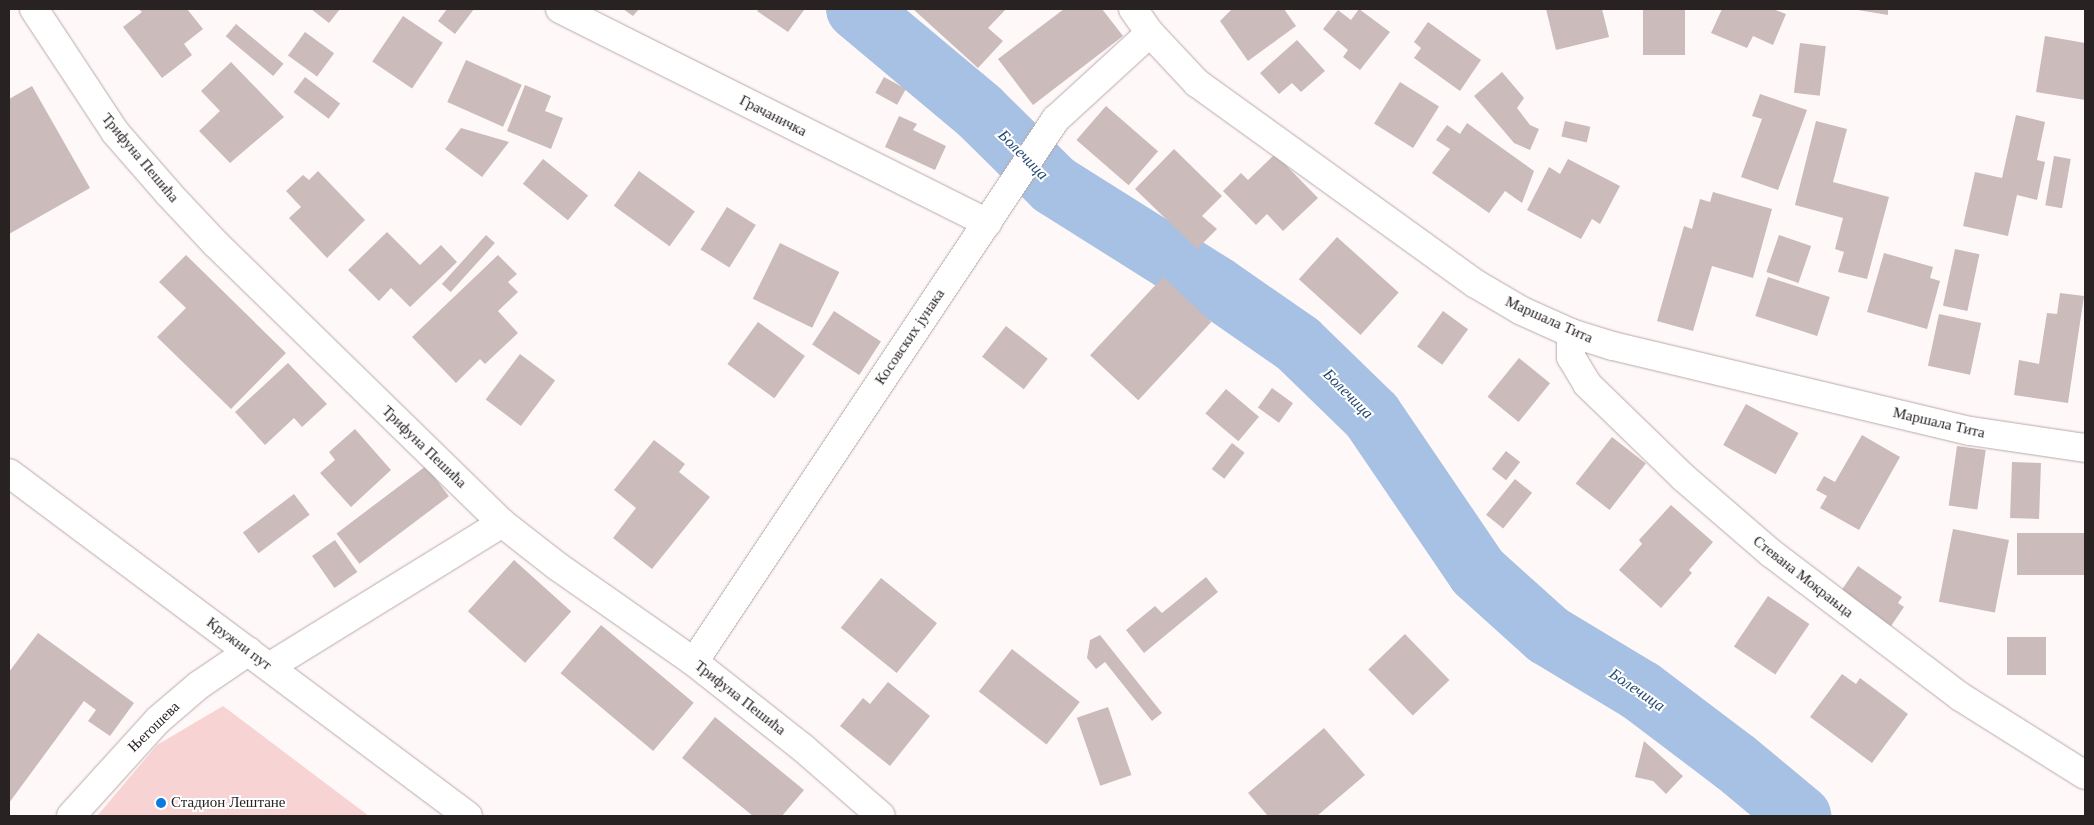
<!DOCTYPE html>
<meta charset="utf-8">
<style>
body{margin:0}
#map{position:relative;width:2094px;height:825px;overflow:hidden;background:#fff8f8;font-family:Georgia,serif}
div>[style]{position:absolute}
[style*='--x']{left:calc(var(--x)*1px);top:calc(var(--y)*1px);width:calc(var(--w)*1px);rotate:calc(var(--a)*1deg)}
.green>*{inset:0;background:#f7d3d3}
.river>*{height:62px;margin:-31px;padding:0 31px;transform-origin:31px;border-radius:31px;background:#a6c1e3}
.building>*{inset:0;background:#cbbbbb;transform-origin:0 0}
.roads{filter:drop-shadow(0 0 1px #b9a9a9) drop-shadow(0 0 1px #b9a9a9)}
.minor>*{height:28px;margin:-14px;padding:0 14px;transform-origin:14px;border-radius:14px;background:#fff}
.major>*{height:28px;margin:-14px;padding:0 14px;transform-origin:14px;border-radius:14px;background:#fff}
.dots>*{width:14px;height:14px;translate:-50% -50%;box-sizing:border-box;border:2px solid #fff;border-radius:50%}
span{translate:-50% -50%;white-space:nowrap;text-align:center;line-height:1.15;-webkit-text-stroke:4px #fff;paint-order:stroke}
.street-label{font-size:15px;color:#282222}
.poi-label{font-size:15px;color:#282222}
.left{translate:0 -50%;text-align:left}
.water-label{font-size:16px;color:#224874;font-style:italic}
.frame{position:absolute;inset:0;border:10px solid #282222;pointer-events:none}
</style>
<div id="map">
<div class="green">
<i style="clip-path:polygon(223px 706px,369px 816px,97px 816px,157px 745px)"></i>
</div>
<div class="river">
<i style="--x:857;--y:9;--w:160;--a:39.9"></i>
<i style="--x:980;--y:112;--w:104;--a:44.6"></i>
<i style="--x:1054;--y:185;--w:191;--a:32.2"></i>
<i style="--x:1216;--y:287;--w:100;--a:34.8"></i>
<i style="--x:1298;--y:344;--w:103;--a:44.2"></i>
<i style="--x:1372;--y:416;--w:189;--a:55.8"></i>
<i style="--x:1478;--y:572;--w:94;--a:42"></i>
<i style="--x:1548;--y:635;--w:109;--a:31.1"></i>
<i style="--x:1641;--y:691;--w:118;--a:37.1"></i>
<i style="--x:1735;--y:762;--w:85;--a:39.7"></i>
</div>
<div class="building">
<i style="clip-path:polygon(139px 9px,187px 9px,203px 29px,184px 44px,192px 55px,162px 78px,123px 27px,142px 12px)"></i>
<i style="clip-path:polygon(311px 9px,340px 9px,329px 23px)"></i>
<i style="clip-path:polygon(447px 9px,474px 9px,455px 34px,438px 21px)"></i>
<i style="clip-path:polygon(623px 9px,639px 9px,633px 16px)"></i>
<i style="clip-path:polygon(759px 9px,802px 9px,804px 10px,788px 32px,757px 11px)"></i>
<i style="clip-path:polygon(913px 9px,1006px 9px,988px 28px,1003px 41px,978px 68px)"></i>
<i style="clip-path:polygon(1064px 9px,1102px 9px,1123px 36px,1033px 105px,998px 59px)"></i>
<i style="clip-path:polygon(1232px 9px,1284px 9px,1296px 26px,1248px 61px,1220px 21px)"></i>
<i style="clip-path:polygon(1359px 9px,1390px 32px,1360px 70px,1343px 57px,1348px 50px,1323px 29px,1338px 10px,1351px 20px)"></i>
<i style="clip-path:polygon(1546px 9px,1602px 9px,1609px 37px,1556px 50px)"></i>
<i style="left:1643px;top:9px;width:42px;height:46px"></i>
<i style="clip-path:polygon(1722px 9px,1773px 9px,1786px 14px,1773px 45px,1753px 36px,1747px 48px,1711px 33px)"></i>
<i style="clip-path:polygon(1852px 9px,1888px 9px,1888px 15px)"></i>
<i style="left:403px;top:16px;width:48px;height:55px;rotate:34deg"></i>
<i style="clip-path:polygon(1428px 22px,1481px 60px,1460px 91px,1414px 58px,1421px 48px,1414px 42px)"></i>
<i style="left:236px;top:24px;width:62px;height:16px;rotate:40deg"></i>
<i style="left:305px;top:32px;width:36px;height:29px;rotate:36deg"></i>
<i style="clip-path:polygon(2045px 36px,2085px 43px,2085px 100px,2036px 92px)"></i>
<i style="clip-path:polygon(1297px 40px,1325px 71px,1301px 92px,1292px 83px,1279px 94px,1260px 73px)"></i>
<i style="left:1800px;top:43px;width:26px;height:50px;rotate:7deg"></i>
<i style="left:466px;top:60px;width:61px;height:46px;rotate:24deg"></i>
<i style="clip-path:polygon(231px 62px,284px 117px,230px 163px,199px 131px,220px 111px,201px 91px)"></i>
<i style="clip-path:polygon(1502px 72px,1524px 98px,1517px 108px,1530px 125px,1539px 129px,1530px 150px,1514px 143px,1474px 96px)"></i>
<i style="left:305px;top:77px;width:44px;height:19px;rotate:37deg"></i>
<i style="left:884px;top:77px;width:25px;height:18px;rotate:29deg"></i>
<i style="left:1400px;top:82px;width:46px;height:49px;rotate:32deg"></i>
<i style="clip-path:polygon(525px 85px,551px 96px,545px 111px,563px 118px,551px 149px,507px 131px)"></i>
<i style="clip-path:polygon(32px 86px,90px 188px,9px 234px,9px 99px)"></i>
<i style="clip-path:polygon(1760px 94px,1807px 110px,1778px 190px,1741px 177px,1762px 119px,1752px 116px)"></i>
<i style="left:1106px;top:106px;width:69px;height:45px;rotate:41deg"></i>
<i style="clip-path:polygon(2016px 115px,2045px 122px,2037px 160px,2045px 162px,2037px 200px,2017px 195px,2008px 236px,1963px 226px,1975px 172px,2002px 178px)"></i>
<i style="clip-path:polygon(899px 116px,917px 124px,913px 130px,946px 146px,935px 170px,885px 147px)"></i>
<i style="left:1565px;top:121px;width:26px;height:16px;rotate:13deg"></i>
<i style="clip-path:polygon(1816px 121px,1847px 129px,1833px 182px,1889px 197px,1867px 279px,1838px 272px,1844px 252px,1835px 249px,1843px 218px,1795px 205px)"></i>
<i style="clip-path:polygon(1467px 123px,1534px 171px,1522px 203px,1505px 191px,1489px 213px,1432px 173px,1450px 149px,1436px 140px,1447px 125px,1460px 134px)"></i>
<i style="clip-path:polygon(461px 128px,509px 142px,482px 177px,445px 149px)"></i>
<i style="clip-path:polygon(1174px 149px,1222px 196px,1202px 216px,1217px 229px,1197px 249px,1135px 189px)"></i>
<i style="clip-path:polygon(1275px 154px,1318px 198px,1283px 231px,1267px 214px,1256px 225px,1223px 191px,1241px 173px,1248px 180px)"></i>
<i style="left:2054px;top:156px;width:17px;height:50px;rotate:10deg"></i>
<i style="left:543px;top:159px;width:58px;height:32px;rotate:39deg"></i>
<i style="clip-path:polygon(1568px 159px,1620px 186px,1600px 224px,1592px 219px,1581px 239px,1527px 210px,1549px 167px,1560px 174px)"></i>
<i style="clip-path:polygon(318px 171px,365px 220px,327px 258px,289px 218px,301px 207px,286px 191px,303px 175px,309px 180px)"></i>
<i style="left:639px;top:171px;width:69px;height:43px;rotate:36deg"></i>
<i style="clip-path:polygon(1713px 192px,1772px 209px,1753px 278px,1712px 266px,1693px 331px,1657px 321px,1684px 226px,1692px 229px,1700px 199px,1710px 202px)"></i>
<i style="left:727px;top:207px;width:34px;height:50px;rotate:32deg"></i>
<i style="clip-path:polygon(387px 232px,420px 265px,441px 245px,457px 262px,410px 307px,391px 288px,379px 301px,348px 270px)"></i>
<i style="left:486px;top:235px;width:12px;height:66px;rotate:42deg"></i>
<i style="left:1779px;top:235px;width:34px;height:39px;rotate:19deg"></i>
<i style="left:1337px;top:237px;width:83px;height:57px;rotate:42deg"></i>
<i style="left:780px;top:243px;width:66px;height:62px;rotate:26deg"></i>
<i style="left:1955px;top:249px;width:25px;height:58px;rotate:12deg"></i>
<i style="clip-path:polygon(1884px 253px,1933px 267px,1930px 278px,1940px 281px,1927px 329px,1867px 312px)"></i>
<i style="clip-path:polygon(186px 255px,286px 353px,231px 409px,157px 337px,186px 308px,159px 282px)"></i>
<i style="clip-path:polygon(498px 255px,517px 274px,508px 282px,518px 292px,498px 311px,518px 333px,485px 364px,480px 359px,456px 383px,412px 337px)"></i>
<i style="left:1163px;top:277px;width:66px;height:107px;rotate:43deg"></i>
<i style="left:1768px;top:277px;width:65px;height:41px;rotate:18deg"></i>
<i style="clip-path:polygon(2060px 293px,2084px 296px,2068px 403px,2014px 395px,2019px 360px,2039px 364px,2047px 313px,2057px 314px)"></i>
<i style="left:834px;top:311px;width:56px;height:40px;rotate:33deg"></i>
<i style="left:1443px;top:311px;width:31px;height:44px;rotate:36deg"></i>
<i style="left:1939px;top:314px;width:43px;height:53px;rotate:12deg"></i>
<i style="left:758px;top:322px;width:58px;height:52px;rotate:36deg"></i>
<i style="left:1006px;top:326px;width:53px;height:39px;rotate:38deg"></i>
<i style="left:520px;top:354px;width:44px;height:57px;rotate:37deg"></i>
<i style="left:1519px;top:358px;width:40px;height:50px;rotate:39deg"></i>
<i style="clip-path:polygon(288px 363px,327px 404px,302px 427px,294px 418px,265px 445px,235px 412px)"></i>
<i style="left:1272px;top:388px;width:26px;height:24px;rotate:36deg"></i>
<i style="left:1226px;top:389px;width:43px;height:32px;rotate:40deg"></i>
<i style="left:1746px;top:404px;width:60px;height:47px;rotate:29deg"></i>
<i style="clip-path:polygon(355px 429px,391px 470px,351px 507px,320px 473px,335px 460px,329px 452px)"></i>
<i style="clip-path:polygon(1862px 435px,1900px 457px,1859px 530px,1820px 508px,1827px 496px,1816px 490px,1824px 476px,1835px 482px)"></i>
<i style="left:1612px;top:437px;width:43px;height:59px;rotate:38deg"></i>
<i style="clip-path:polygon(654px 440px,685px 464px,679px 472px,710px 497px,652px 569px,613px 538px,636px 508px,614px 490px)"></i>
<i style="left:1232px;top:443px;width:16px;height:33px;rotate:38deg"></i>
<i style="left:1957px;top:446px;width:29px;height:60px;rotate:8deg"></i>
<i style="left:1506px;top:451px;width:18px;height:23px;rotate:38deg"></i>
<i style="left:2012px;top:462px;width:29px;height:56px;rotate:2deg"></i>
<i style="left:426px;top:466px;width:38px;height:112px;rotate:53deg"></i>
<i style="left:1515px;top:479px;width:22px;height:46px;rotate:39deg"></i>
<i style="left:294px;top:494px;width:26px;height:64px;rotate:53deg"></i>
<i style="clip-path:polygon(1671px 505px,1713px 542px,1689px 570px,1692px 573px,1661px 608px,1619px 570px,1642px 544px,1639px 540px)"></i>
<i style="left:1953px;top:529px;width:57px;height:74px;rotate:11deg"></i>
<i style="left:2085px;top:533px;width:42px;height:68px;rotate:90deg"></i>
<i style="left:335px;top:540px;width:39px;height:28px;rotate:55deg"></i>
<i style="left:514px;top:560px;width:77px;height:69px;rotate:42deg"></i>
<i style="clip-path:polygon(1858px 566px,1902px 597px,1898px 603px,1904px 607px,1891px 626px,1841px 591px)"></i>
<i style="clip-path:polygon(1206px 577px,1218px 592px,1144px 653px,1126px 630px,1155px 606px,1162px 613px)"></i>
<i style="left:881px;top:578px;width:72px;height:64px;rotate:39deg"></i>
<i style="left:1768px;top:596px;width:50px;height:61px;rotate:34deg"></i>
<i style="left:601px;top:625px;width:121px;height:63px;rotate:40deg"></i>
<i style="clip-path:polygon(38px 633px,134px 703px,110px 736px,88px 721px,96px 710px,84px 701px,9px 803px,9px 672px)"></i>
<i style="left:1405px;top:634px;width:64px;height:51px;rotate:46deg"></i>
<i style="clip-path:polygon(1100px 635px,1162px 713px,1152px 721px,1105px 662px,1096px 669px,1087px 658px,1090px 640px)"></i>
<i style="left:2007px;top:637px;width:39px;height:38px"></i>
<i style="left:1012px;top:649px;width:86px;height:54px;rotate:38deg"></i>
<i style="clip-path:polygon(1842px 674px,1856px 684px,1860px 678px,1908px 714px,1872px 763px,1810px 717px)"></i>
<i style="clip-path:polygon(888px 682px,930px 716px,890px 766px,840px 726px,863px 698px,870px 704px)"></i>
<i style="left:1108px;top:707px;width:72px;height:33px;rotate:71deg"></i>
<i style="clip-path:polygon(715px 717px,804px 790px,782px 816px,753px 816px,682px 758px)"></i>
<i style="clip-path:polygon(1324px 728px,1365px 775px,1317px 816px,1268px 816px,1248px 793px)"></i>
<i style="clip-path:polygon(1644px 741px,1683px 776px,1666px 794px,1653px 781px,1635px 777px)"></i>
</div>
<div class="roads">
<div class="minor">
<i style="--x:34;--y:9;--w:147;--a:56.6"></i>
<i style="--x:115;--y:132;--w:82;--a:48.9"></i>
<i style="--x:169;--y:194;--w:69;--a:46.8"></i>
<i style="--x:216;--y:244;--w:400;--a:44.3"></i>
<i style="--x:502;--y:523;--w:70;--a:38"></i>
<i style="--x:557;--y:566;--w:167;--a:35"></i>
<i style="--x:694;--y:662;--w:139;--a:38.3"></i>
<i style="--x:803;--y:748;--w:103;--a:41.1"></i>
<i style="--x:560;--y:9;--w:478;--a:26.6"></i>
<i style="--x:1133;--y:9;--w:29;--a:55"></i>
<i style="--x:1150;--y:33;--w:69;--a:46.8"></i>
<i style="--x:1197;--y:83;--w:344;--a:35.8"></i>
<i style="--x:1476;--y:284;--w:53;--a:30.4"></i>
<i style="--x:1522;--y:311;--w:54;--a:24.2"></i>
<i style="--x:1571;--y:333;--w:44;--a:17.2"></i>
<i style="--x:1613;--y:346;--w:367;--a:13.4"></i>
<i style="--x:1970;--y:431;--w:116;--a:8.4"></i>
<i style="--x:1571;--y:333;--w:24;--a:90"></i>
<i style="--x:1571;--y:357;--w:31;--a:59"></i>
<i style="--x:1587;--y:384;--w:135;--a:44.1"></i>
<i style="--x:1684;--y:478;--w:115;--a:40.8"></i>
<i style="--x:1771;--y:553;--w:238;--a:37.2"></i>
<i style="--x:1961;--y:697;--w:146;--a:32.2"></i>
<i style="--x:694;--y:662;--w:653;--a:-56.31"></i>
<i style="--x:1056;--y:119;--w:127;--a:-42.5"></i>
<i style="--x:269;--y:667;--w:274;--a:-31.7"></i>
<i style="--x:71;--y:816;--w:130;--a:-47.8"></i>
<i style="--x:158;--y:720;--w:54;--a:-40.5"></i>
<i style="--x:199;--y:685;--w:60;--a:-34.2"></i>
</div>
<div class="major">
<i style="--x:9;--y:473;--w:573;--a:36.77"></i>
</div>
</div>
<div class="dots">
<i style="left:161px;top:803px;background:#0a79e0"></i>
</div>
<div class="street-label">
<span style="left:773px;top:116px;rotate:27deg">Грачаничка</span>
<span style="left:140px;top:158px;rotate:50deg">Трифуна Пешића</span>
<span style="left:1549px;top:320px;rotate:24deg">Маршала Тита</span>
<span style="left:910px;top:337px;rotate:-56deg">Косовских јунака</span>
<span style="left:1939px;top:423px;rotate:13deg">Маршала Тита</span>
<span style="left:424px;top:447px;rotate:44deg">Трифуна Пешића</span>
<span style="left:1803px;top:577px;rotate:38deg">Стевана Мокрањца</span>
<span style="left:239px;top:644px;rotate:37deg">Кружни пут</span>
<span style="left:740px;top:698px;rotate:38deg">Трифуна Пешића</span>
<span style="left:154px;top:727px;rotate:-44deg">Његошева</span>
</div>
<div class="poi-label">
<span class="left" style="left:171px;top:803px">Стадион Лештане</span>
</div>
<div class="water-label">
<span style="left:1023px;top:155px;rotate:45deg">Болечица</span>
<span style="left:1348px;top:394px;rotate:45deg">Болечица</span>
<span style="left:1637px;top:690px;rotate:34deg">Болечица</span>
</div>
<div class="frame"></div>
</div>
